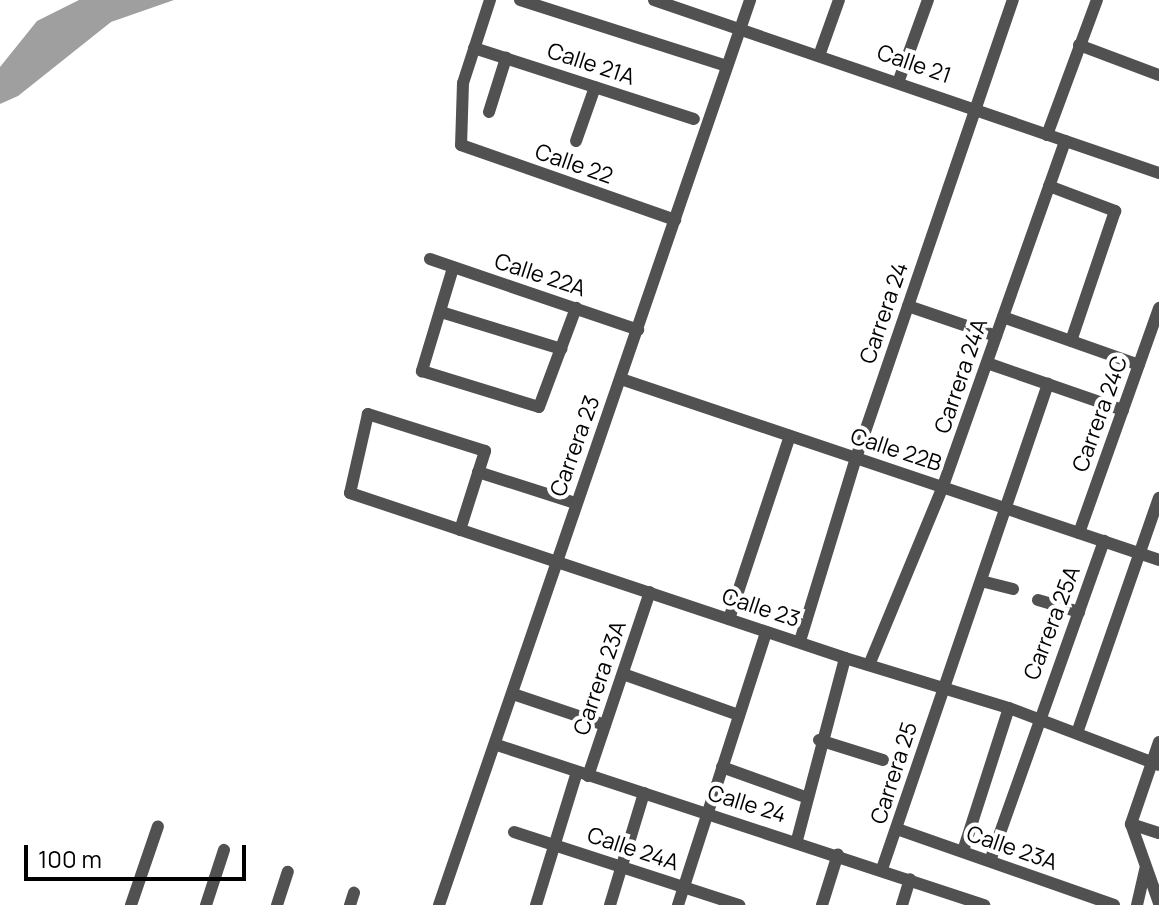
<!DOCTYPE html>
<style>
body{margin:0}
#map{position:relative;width:1159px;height:905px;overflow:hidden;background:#fff;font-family:Manrope,sans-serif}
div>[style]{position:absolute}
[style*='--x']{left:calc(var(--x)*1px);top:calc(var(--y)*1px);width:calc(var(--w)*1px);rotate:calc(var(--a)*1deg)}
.water>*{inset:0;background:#9f9f9f}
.street>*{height:12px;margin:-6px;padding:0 6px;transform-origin:6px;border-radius:6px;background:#515151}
span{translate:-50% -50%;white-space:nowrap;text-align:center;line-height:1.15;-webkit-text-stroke:8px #fff;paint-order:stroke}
.street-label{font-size:22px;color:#000}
.scale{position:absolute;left:24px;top:845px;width:222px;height:36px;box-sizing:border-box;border:4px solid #000;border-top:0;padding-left:10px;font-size:24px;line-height:28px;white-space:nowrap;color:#000;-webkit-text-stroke:6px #fff;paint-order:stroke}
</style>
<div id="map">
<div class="water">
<i style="clip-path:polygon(79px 0,174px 0,111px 22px,18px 96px,0 104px,0 67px,37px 21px)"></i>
</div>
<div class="street">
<i style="--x:490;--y:0;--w:87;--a:108"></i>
<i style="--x:463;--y:83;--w:62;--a:91.8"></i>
<i style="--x:461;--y:145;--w:227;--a:19.3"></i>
<i style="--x:520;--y:0;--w:217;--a:17.7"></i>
<i style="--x:654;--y:0;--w:534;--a:18.91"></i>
<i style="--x:1079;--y:45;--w:85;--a:20.6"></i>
<i style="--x:474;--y:48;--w:231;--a:17.9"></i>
<i style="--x:820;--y:53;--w:56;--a:-70.3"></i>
<i style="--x:899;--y:80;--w:85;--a:-70.1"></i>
<i style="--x:489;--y:112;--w:57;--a:-72.5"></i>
<i style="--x:1047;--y:135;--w:144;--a:-69.7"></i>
<i style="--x:576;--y:141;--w:57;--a:-70.6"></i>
<i style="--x:1049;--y:186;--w:71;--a:20.7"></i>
<i style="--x:1115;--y:211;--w:137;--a:108.7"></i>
<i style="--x:430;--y:259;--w:220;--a:18.8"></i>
<i style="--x:453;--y:268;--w:108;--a:106.8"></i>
<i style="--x:422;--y:371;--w:122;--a:17.1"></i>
<i style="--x:539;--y:407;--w:106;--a:-69.5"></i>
<i style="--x:908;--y:306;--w:93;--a:18.8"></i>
<i style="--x:441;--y:312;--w:126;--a:17.1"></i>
<i style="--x:1003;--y:317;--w:144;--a:19.4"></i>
<i style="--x:987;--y:363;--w:144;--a:19.1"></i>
<i style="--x:621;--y:379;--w:568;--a:18.59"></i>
<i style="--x:478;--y:472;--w:102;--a:17.7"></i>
<i style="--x:460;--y:530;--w:83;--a:-72.4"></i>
<i style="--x:485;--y:451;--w:123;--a:-162.5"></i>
<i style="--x:368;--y:414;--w:81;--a:102.8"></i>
<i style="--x:350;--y:493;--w:522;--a:18.43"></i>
<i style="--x:845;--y:658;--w:171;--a:17"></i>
<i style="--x:1009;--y:708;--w:160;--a:20.8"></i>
<i style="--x:1079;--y:533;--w:239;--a:-70.4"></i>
<i style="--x:981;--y:581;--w:33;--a:14"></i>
<i style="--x:1038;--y:600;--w:43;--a:16.3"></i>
<i style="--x:729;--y:619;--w:193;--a:-71.6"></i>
<i style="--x:800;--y:641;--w:191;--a:-73"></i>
<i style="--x:856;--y:458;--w:484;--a:-71.1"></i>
<i style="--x:869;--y:665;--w:194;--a:-67.5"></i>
<i style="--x:943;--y:486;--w:366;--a:-70.5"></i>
<i style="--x:623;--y:674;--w:123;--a:19.5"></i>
<i style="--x:513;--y:694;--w:97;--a:18.6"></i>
<i style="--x:1077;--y:733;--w:249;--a:-70.8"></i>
<i style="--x:819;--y:740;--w:67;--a:17.4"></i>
<i style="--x:1159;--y:742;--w:87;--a:108.9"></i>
<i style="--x:1131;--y:824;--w:84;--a:70.5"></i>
<i style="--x:497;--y:745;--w:513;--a:18.19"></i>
<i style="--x:722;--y:767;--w:88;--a:19.9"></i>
<i style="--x:588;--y:776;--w:194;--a:-71.4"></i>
<i style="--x:1131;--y:824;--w:29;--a:18"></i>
<i style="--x:897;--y:829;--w:230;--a:19.3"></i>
<i style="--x:514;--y:832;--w:237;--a:18"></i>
<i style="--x:797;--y:840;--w:188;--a:-75.2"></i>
<i style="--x:963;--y:851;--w:150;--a:-72.2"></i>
<i style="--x:990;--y:861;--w:340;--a:-70.4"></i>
<i style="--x:882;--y:869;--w:513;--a:-71.11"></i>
<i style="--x:131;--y:905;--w:83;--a:-71.1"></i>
<i style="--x:206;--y:905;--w:58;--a:-71.9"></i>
<i style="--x:277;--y:905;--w:35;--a:-72"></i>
<i style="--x:350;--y:905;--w:13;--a:-72"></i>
<i style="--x:439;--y:905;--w:957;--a:-71.03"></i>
<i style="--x:536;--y:905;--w:139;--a:-72.9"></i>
<i style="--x:610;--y:905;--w:117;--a:-73.1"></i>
<i style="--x:678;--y:905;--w:287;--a:-72.1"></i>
<i style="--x:822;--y:905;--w:53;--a:-72.6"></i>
<i style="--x:902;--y:905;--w:27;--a:-73"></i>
<i style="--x:1137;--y:905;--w:37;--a:-77"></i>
</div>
<div class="street-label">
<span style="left:591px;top:64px;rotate:18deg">Calle 21A</span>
<span style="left:914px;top:64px;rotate:19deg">Calle 21</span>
<span style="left:574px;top:164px;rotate:19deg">Calle 22</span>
<span style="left:540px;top:275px;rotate:18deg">Calle 22A</span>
<span style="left:884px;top:313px;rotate:-71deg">Carrera 24</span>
<span style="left:961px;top:376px;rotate:-71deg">Carrera 24A</span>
<span style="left:1100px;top:414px;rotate:-70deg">Carrera 24C</span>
<span style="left:575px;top:446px;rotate:-70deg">Carrera 23</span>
<span style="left:896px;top:450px;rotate:18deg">Calle 22B</span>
<span style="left:761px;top:608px;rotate:18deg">Calle 23</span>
<span style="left:1052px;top:623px;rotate:-69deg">Carrera 25A</span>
<span style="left:600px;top:678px;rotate:-71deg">Carrera 23A</span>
<span style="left:894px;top:773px;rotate:-72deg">Carrera 25</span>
<span style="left:747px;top:804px;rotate:17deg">Calle 24</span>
<span style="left:1012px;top:848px;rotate:19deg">Calle 23A</span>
<span style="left:633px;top:849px;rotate:18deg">Calle 24A</span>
</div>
<div class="scale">100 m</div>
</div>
